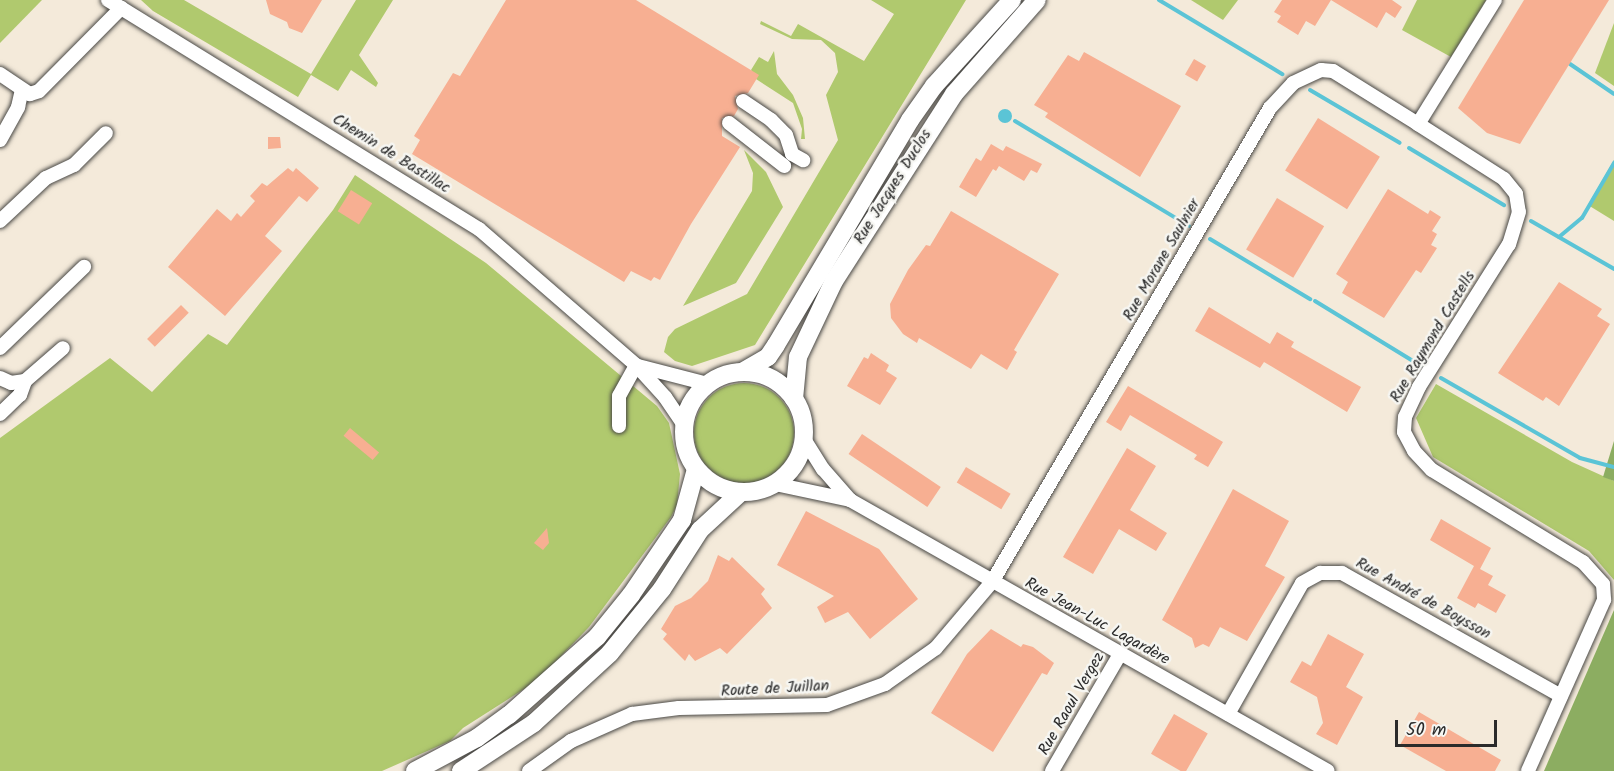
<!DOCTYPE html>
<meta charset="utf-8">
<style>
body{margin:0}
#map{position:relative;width:1614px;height:771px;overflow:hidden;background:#f4eada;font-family:Kalam,sans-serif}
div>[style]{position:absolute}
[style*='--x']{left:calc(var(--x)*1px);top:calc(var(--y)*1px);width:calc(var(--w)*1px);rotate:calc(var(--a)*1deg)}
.green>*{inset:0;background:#b0c96e}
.round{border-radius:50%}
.forest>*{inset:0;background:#8cad61}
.water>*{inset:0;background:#5bc4d6}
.stream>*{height:4px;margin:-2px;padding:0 2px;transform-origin:2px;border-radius:2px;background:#5bc4d6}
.building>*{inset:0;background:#f7af92;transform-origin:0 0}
.roads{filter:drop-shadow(0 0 2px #494845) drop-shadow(0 0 2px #494845)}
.minor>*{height:14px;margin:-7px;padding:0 7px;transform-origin:7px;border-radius:7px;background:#fff}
.major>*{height:18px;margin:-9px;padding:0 9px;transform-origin:9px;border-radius:9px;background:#fff}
.major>.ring{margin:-9px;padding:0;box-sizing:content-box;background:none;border:18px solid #fff;border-radius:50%}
span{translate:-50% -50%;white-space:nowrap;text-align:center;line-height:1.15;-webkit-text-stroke:5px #f6f6f2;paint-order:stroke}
.street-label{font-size:16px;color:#2b2b2b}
.scale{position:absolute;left:1395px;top:720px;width:102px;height:27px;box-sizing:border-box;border:3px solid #2b2b2b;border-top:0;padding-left:8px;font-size:18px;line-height:21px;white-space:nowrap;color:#2b2b2b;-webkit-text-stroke:4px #f6f6f2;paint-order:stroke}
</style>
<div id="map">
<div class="green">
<i style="clip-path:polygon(0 0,42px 0,0 43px)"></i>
<i style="clip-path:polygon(141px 0,184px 0,311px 74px,356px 0,393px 0,359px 55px,378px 83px,376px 87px,351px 70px,338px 91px,311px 75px,298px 97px,153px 11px)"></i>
<i style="clip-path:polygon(871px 0,966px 0,755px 345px,692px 366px,675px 361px,664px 352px,668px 337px,675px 329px,747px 294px,838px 140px,826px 95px,838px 72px,835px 53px,821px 40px,792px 39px,760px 24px,761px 21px,791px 36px,798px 24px,864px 61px,894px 14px)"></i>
<i style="clip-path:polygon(1191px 0,1238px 0,1223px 20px)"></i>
<i style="clip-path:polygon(1417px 0,1486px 0,1451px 57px,1402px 30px)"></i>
<i style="clip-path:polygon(1614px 23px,1614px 86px,1595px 73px)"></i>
<i style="clip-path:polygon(774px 51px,777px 74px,793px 95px,803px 118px,805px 139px,801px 139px,802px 129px,793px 103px,756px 79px,751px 70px,759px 57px,768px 62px)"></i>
<i style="clip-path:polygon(744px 150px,766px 172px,783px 207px,736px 283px,683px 306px,752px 191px,753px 173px)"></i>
<i style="clip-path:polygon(1614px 160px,1614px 221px,1588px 205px)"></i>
<i style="clip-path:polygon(355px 175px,486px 263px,657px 406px,669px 423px,680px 474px,677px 505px,671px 517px,589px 627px,538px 680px,463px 728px,450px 741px,382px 771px,0 771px,0 438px,110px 358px,152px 392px,208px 334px,227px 345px,333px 210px)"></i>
<i class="round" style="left:694px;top:383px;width:100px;height:100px"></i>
<i style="clip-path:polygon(1436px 384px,1572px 462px,1614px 481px,1614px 580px,1589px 551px,1433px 457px,1416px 418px)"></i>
</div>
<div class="forest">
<i style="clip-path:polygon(1614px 441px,1614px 481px,1603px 477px)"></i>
<i style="clip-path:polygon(1614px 610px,1614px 771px,1544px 771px)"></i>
</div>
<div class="water">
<i class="round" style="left:998px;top:109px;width:14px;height:14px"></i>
</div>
<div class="stream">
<i style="--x:1159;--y:0;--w:144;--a:31"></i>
<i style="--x:1570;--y:64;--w:53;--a:34.3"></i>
<i style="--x:1310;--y:90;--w:104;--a:30.5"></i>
<i style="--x:1015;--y:121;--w:203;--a:31.1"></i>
<i style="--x:1409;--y:148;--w:111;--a:31"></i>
<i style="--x:1531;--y:221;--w:96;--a:30"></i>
<i style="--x:1559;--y:237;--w:30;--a:-40"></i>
<i style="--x:1582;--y:218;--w:64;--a:-59.8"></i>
<i style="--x:1210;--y:239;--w:117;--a:31"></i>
<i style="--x:1315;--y:301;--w:124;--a:31.5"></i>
<i style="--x:1441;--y:378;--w:160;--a:29.9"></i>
<i style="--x:1580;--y:458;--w:35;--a:15"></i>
</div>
<div class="building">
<i style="clip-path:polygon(266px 0,322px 0,302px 33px,289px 28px,287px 22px,270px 14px)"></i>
<i style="clip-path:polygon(506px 0,636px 0,759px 75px,748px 93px,735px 96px,738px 109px,734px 116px,722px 118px,722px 136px,740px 147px,691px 224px,660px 280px,654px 277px,651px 281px,631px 271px,624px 282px,412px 154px,420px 140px,414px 136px,453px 73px,460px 76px)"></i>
<i style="clip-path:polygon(1282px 0,1331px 0,1315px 26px,1306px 21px,1298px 35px,1277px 22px,1281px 16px,1274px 12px)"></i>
<i style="clip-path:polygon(1331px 0,1392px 0,1402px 7px,1395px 18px,1386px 12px,1377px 28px)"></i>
<i style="clip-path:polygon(1524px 0,1609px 0,1520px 144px,1487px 133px,1458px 108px)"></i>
<i style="clip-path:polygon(1084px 52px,1181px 106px,1140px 177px,1045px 117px,1048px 113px,1034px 105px,1068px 55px,1079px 61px)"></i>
<i style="left:1194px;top:59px;width:14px;height:18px;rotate:30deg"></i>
<i style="left:1318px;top:118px;width:73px;height:62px;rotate:32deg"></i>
<i style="clip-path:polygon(268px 137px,280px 137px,281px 148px,268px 149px)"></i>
<i style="clip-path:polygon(991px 144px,1003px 151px,1006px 146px,1042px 164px,1037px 173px,1031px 170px,1024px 181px,999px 166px,996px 171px,993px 169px,976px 197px,959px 187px,976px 158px,981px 161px)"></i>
<i style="clip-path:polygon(288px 168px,293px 172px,296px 168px,319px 188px,307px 202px,299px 196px,265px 236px,282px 251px,225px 316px,168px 267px,217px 209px,231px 221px,237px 213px,241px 217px,255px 201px,250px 196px,262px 183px,267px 186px)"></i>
<i style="clip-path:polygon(1388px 189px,1428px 214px,1430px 210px,1441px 217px,1432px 231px,1437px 234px,1431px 245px,1437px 248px,1421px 273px,1416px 270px,1384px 318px,1342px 293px,1348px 282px,1336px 274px)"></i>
<i style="left:351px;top:190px;width:25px;height:25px;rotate:32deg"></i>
<i style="left:1277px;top:198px;width:55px;height:60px;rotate:31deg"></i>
<i style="clip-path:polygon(951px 211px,1059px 274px,1014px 350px,1017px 352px,1007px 370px,981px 354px,971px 369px,919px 338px,917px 343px,903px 334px,891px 318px,890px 304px,908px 270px,926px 245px,930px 246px)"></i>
<i style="clip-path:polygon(1559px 282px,1602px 309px,1597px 316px,1610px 324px,1559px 406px,1546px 397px,1543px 401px,1498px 373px)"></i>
<i style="left:181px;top:305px;width:11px;height:48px;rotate:45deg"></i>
<i style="clip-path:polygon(1209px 307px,1270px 344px,1277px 332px,1294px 342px,1291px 347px,1361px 387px,1347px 412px,1264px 362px,1260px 368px,1195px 331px)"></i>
<i style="clip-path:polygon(871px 353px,889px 365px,886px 371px,897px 378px,880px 405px,847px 386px,864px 357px,868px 359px)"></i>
<i style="clip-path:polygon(1128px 386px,1223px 442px,1208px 467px,1194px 459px,1197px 455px,1130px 415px,1121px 431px,1106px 422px)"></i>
<i style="left:350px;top:428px;width:38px;height:10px;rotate:40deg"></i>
<i style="left:862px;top:434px;width:95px;height:24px;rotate:34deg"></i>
<i style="clip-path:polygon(1127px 448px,1156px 466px,1130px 510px,1167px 533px,1156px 551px,1119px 529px,1093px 574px,1063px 557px)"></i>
<i style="left:966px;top:467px;width:52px;height:18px;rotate:31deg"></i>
<i style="clip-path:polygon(1233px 489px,1289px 521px,1265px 566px,1285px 577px,1247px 641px,1220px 627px,1209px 647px,1203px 644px,1195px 648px,1192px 638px,1162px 620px)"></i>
<i style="clip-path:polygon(806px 511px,879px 549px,918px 599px,870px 639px,848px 612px,825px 623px,817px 607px,834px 596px,777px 565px)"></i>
<i style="clip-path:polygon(1441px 519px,1491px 548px,1480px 569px,1493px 576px,1488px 585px,1506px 595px,1496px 613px,1478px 603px,1475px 608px,1457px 598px,1474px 566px,1430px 540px)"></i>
<i style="clip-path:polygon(547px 528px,549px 543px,543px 550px,534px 543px)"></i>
<i style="clip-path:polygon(718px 555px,729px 561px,732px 557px,765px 589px,761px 594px,772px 608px,727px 654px,720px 648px,695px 661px,689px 654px,685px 661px,663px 639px,667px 634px,661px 629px,675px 606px,691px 598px,708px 581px)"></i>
<i style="clip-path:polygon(991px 629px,1021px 647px,1023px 644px,1033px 647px,1054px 663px,1047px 675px,1042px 673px,993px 752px,931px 713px,967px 654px)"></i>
<i style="clip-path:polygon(1328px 634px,1364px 654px,1346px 687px,1363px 697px,1337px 745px,1316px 734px,1323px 723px,1317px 697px,1290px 682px,1302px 661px,1311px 666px)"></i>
<i style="clip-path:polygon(1419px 712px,1501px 760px,1495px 771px,1446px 771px,1400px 745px)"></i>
<i style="left:1174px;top:714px;width:39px;height:46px;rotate:30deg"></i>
</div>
<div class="roads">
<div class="minor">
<i style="--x:108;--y:0;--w:436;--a:31.7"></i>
<i style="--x:479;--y:229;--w:208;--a:40.9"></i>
<i style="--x:636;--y:365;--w:43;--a:47.8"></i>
<i style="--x:665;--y:397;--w:34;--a:56"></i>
<i style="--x:0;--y:74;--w:36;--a:34"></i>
<i style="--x:30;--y:94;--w:9;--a:-18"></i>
<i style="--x:39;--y:91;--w:117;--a:-45.3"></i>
<i style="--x:743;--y:101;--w:34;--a:34"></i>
<i style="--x:771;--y:120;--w:21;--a:45"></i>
<i style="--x:786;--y:135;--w:20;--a:72"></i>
<i style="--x:792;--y:154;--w:13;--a:29"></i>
<i style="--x:729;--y:123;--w:70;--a:38"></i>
<i style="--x:1418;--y:124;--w:146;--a:-58.2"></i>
<i style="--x:0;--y:140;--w:38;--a:-61"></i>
<i style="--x:18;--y:107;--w:17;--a:-77"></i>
<i style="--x:0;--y:221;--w:63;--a:-43.1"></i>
<i style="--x:46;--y:178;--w:31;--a:-25"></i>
<i style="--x:74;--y:165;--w:45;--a:-45"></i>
<i style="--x:0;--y:348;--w:117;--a:-44"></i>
<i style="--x:638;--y:366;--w:72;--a:14.4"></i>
<i style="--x:0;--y:378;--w:12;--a:24"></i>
<i style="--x:11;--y:383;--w:14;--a:-8"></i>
<i style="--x:25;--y:381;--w:50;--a:-41"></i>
<i style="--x:0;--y:414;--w:28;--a:-44"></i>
<i style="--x:20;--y:395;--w:15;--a:-70"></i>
<i style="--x:619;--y:426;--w:30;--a:-90"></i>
<i style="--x:619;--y:396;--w:35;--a:-61"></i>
<i style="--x:804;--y:439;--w:36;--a:58"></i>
<i style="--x:823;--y:469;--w:41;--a:48.9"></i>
<i style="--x:775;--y:484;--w:77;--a:12"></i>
<i style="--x:850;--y:500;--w:549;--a:29.55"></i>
<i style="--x:1228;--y:714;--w:150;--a:-60.5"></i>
<i style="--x:1302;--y:583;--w:21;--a:-29"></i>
<i style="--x:1320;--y:573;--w:22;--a:0"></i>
<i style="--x:1342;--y:573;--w:251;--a:29.3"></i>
<i style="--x:529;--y:771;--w:52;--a:-35.5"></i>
<i style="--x:571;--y:741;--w:67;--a:-23.9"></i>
<i style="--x:632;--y:714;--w:47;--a:-7.3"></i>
<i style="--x:679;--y:708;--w:148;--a:-1.2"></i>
<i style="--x:827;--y:705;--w:62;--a:-19.9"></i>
<i style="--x:885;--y:684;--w:62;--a:-35.2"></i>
<i style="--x:936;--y:648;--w:87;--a:-49.7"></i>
<i style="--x:992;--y:582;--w:550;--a:-59.61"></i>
<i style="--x:1270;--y:108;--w:34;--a:-47"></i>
<i style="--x:1293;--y:83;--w:31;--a:-25"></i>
<i style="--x:1321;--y:70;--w:12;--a:5"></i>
<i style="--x:1333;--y:71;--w:100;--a:31.9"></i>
<i style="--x:1418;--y:124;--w:102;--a:32.6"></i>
<i style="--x:1504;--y:179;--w:19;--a:51"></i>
<i style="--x:1516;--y:194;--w:18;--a:81"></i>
<i style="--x:1519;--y:212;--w:34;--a:107"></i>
<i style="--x:1509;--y:244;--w:169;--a:122.2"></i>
<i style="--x:1419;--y:387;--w:33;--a:115"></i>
<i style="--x:1405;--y:417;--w:15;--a:94"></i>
<i style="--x:1404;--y:432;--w:21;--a:62"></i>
<i style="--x:1414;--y:451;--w:26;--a:47"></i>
<i style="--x:1432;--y:470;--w:177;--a:31.4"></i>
<i style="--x:1583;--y:562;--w:30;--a:48"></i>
<i style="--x:1603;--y:584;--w:16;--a:86"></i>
<i style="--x:1604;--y:600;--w:187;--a:114"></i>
<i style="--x:1052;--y:771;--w:135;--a:-59.8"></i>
</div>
<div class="major">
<i style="--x:742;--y:372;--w:30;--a:-30"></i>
<i style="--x:768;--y:357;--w:14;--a:-56"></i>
<i style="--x:776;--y:345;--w:262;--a:-59.2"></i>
<i style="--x:910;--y:120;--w:42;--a:-54.8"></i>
<i style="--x:934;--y:86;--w:116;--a:-47.8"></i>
<i class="ring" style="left:684px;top:372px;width:102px;height:102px"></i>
<i style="--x:794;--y:399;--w:42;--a:-84.6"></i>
<i style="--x:798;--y:357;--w:84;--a:-64.7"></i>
<i style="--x:834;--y:281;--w:222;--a:-57.3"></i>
<i style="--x:954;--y:94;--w:125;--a:-48.6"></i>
<i style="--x:415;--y:771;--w:70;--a:-28"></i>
<i style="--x:477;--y:738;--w:39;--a:-36"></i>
<i style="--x:509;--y:715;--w:118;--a:-41.6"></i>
<i style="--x:597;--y:637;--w:54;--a:-51"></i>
<i style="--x:631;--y:595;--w:91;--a:-55.8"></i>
<i style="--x:682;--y:520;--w:53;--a:-74.6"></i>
<i style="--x:461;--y:771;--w:87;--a:-33.3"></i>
<i style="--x:534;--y:723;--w:103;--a:-42.6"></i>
<i style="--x:610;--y:653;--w:82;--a:-50.9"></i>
<i style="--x:662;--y:589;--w:70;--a:-57.2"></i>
<i style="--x:700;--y:530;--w:54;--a:-42.8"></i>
</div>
</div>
<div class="street-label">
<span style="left:391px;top:154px;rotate:32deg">Chemin de Bastillac</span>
<span style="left:893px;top:187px;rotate:-58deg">Rue Jacques Duclos</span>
<span style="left:1162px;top:260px;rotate:-60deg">Rue Morane Saulnier</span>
<span style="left:1433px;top:337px;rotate:-59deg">Rue Raymond Castells</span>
<span style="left:1423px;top:599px;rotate:29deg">Rue André de Boysson</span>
<span style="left:1097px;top:622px;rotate:29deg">Rue Jean-Luc Lagardère</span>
<span style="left:775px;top:689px;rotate:-3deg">Route de Juillan</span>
<span style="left:1072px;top:704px;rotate:-60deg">Rue Raoul Vergez</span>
</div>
<div class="scale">50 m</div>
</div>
